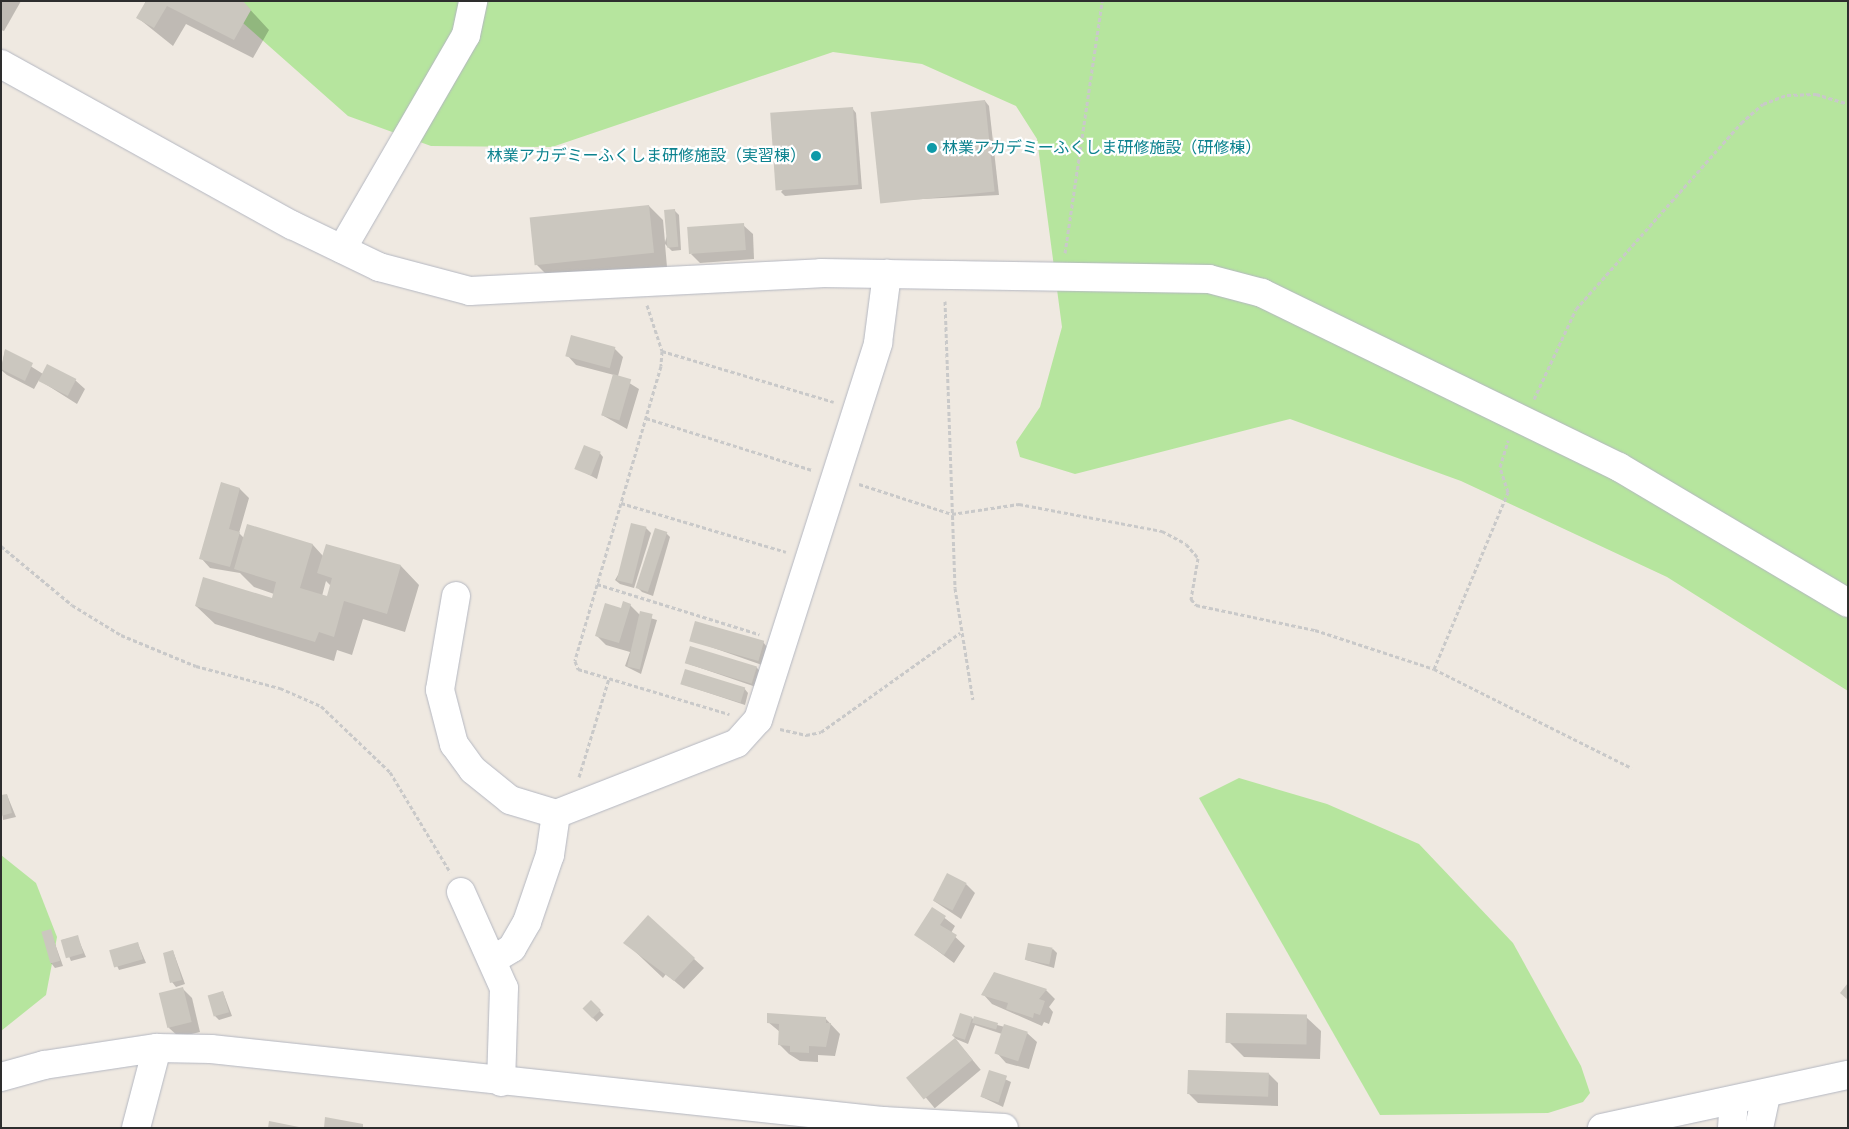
<!DOCTYPE html>
<meta charset="utf-8">
<style>
body{margin:0}
#map{position:relative;width:1849px;height:1129px;overflow:hidden;background:#efe9e1;font-family:Arial,"Noto Sans JP",sans-serif}
div>[style]{position:absolute}
[style*='--x']{left:calc(var(--x)*1px);top:calc(var(--y)*1px);width:calc(var(--w)*1px);rotate:calc(var(--a)*1deg)}
.green>*{inset:0;background:#b6e59e}
.shadow>*{inset:0;background:#0003;transform-origin:0 0}
.building>*{inset:0;background:#cbc7bf;transform-origin:0 0}
.path>*{height:3px;margin-top:-1.5px;transform-origin:0;background:repeating-linear-gradient(90deg,#c9c9c9 0 4px,transparent 0 6.5px)}
.roads{filter:drop-shadow(0 0 1px #b4b7c1) drop-shadow(0 0 1px #b4b7c1)}
.minor>*{height:28px;margin:-14px;padding:0 14px;transform-origin:14px;border-radius:14px;background:#fff}
.dots>*{width:14px;height:14px;translate:-50% -50%;box-sizing:border-box;border:2px solid #fff;border-radius:50%}
span{translate:-50% -50%;white-space:nowrap;text-align:center;line-height:1.15;-webkit-text-stroke:4.5px #fff;paint-order:stroke}
.culture-label{font-size:16px;color:#0d838f}
.left{translate:0 -50%;text-align:left}
.right{translate:-100% -50%;text-align:right}
.frame{position:absolute;inset:0;border:2px solid #2e2e2e;pointer-events:none}
</style>
<div id="map">
<div class="green">
<i style="clip-path:polygon(218px 1px,1848px 1px,1848px 691px,1667px 577px,1461px 481px,1290px 419px,1075px 474px,1020px 457px,1016px 442px,1040px 407px,1062px 327px,1037px 139px,1016px 106px,922px 64px,833px 52px,552px 147px,431px 146px,348px 116px)"></i>
<i style="clip-path:polygon(1239px 778px,1327px 804px,1419px 844px,1513px 943px,1581px 1066px,1590px 1093px,1583px 1102px,1548px 1113px,1380px 1115px,1199px 798px)"></i>
<i style="clip-path:polygon(1px 855px,36px 883px,57px 937px,46px 995px,1px 1031px)"></i>
</div>
<div class="shadow">
<i style="clip-path:polygon(1px 1px,21px 1px,4px 31px,1px 30px)"></i>
<i style="clip-path:polygon(146px 1px,245px 4px,269px 30px,253px 58px,186px 24px,173px 46px,138px 18px)"></i>
<i style="clip-path:polygon(985px 101px,989px 106px,999px 195px,885px 201px,880px 197px)"></i>
<i style="clip-path:polygon(852px 108px,856px 113px,862px 189px,785px 196px,781px 192px)"></i>
<i style="clip-path:polygon(649px 206px,663px 220px,665px 242px,675px 211px,679px 215px,681px 250px,672px 251px,665px 244px,667px 267px,550px 278px,536px 264px)"></i>
<i style="clip-path:polygon(743px 225px,753px 234px,754px 259px,700px 263px,691px 254px)"></i>
<i style="clip-path:polygon(614px 348px,623px 357px,618px 376px,639px 389px,627px 429px,602px 415px,614px 375px,576px 365px,567px 355px)"></i>
<i style="clip-path:polygon(5px 350px,43px 374px,75px 380px,85px 389px,77px 404px,39px 380px,34px 389px,7px 375px,1px 370px)"></i>
<i style="clip-path:polygon(599px 452px,603px 457px,597px 479px,576px 468px)"></i>
<i style="clip-path:polygon(evenodd,222px 484px,240px 489px,249px 498px,239px 533px,244px 538px,248px 526px,313px 545px,323px 556px,401px 566px,419px 585px,405px 632px,363px 619px,352px 655px,337px 650px,334px 661px,215px 624px,196px 606px,272px 600px,274px 594px,254px 587px,240px 573px,210px 568px,201px 558px,222px 484px,326px 581px,331px 586px,327px 598px,322px 596px,326px 581px)"></i>
<i style="clip-path:polygon(646px 528px,651px 533px,634px 588px,620px 584px,615px 580px)"></i>
<i style="clip-path:polygon(666px 533px,670px 537px,653px 596px,642px 592px,638px 588px)"></i>
<i style="clip-path:polygon(630px 605px,640px 615px,657px 620px,641px 674px,625px 666px,630px 652px,606px 645px,597px 636px)"></i>
<i style="clip-path:polygon(691px 640px,763px 642px,767px 647px,762px 665px)"></i>
<i style="clip-path:polygon(686px 663px,756px 667px,760px 671px,756px 687px)"></i>
<i style="clip-path:polygon(682px 684px,744px 688px,748px 693px,745px 705px)"></i>
<i style="clip-path:polygon(7px 795px,16px 817px,3px 820px,1px 797px)"></i>
<i style="clip-path:polygon(966px 884px,975px 893px,961px 919px,934px 901px)"></i>
<i style="clip-path:polygon(933px 909px,955px 926px,951px 933px,965px 946px,954px 963px,916px 935px)"></i>
<i style="clip-path:polygon(648px 917px,704px 968px,684px 989px,666px 974px,663px 978px,625px 942px)"></i>
<i style="clip-path:polygon(50px 930px,63px 966px,55px 968px,51px 963px)"></i>
<i style="clip-path:polygon(77px 936px,86px 957px,71px 961px,62px 940px)"></i>
<i style="clip-path:polygon(138px 944px,146px 963px,119px 970px,110px 951px)"></i>
<i style="clip-path:polygon(1053px 949px,1057px 953px,1054px 968px,1026px 960px)"></i>
<i style="clip-path:polygon(173px 951px,185px 984px,176px 987px,172px 982px)"></i>
<i style="clip-path:polygon(182px 988px,192px 998px,200px 1032px,179px 1037px,169px 1028px)"></i>
<i style="clip-path:polygon(1046px 990px,1055px 999px,1049px 1007px,1053px 1012px,1049px 1024px,1044px 1022px,1042px 1026px,992px 1004px,983px 994px)"></i>
<i style="clip-path:polygon(223px 992px,232px 1016px,219px 1020px,215px 1016px)"></i>
<i style="left:591px;top:1002px;width:18px;height:10px;rotate:45deg"></i>
<i style="clip-path:polygon(1228px 1014px,1306px 1017px,1321px 1031px,1320px 1059px,1244px 1057px,1230px 1043px)"></i>
<i style="clip-path:polygon(825px 1018px,840px 1034px,835px 1056px,818px 1055px,818px 1062px,800px 1061px,789px 1054px,779px 1044px,780px 1032px,768px 1022px)"></i>
<i style="clip-path:polygon(971px 1018px,1027px 1033px,1037px 1042px,1029px 1069px,1006px 1063px,997px 1053px,1002px 1034px,975px 1025px,968px 1044px,956px 1039px,952px 1035px)"></i>
<i style="left:955px;top:1039px;width:40px;height:60px;rotate:50deg"></i>
<i style="clip-path:polygon(990px 1072px,1011px 1082px,1003px 1107px,982px 1097px)"></i>
<i style="clip-path:polygon(1269px 1074px,1278px 1083px,1278px 1106px,1198px 1103px,1189px 1094px)"></i>
</div>
<div class="building">
<i style="clip-path:polygon(146px 1px,243px 1px,251px 10px,234px 40px,167px 6px,154px 28px,136px 18px)"></i>
<i style="left:985px;top:100px;width:92px;height:115px;rotate:84deg"></i>
<i style="left:853px;top:107px;width:78px;height:83px;rotate:86deg"></i>
<i style="left:649px;top:205px;width:48px;height:120px;rotate:84deg"></i>
<i style="left:675px;top:209px;width:38px;height:11px;rotate:85deg"></i>
<i style="left:744px;top:223px;width:27px;height:57px;rotate:86deg"></i>
<i style="left:571px;top:335px;width:46px;height:22px;rotate:15deg"></i>
<i style="clip-path:polygon(5px 349px,33px 363px,25px 381px,1px 369px)"></i>
<i style="left:47px;top:364px;width:33px;height:19px;rotate:27deg"></i>
<i style="left:613px;top:374px;width:19px;height:43px;rotate:16deg"></i>
<i style="left:584px;top:445px;width:18px;height:26px;rotate:22deg"></i>
<i style="clip-path:polygon(221px 482px,240px 488px,229px 529px,240px 532px,230px 567px,199px 559px)"></i>
<i style="left:631px;top:523px;width:16px;height:59px;rotate:14deg"></i>
<i style="clip-path:polygon(247px 524px,313px 544px,300px 588px,327px 596px,332px 578px,317px 573px,326px 544px,401px 565px,387px 614px,344px 601px,334px 637px,319px 632px,315px 642px,195px 606px,203px 577px,272px 598px,276px 582px,234px 569px)"></i>
<i style="left:655px;top:528px;width:13px;height:63px;rotate:18deg"></i>
<i style="clip-path:polygon(623px 601px,631px 604px,619px 643px,595px 636px,605px 603px,621px 608px)"></i>
<i style="left:640px;top:611px;width:13px;height:57px;rotate:13deg"></i>
<i style="left:695px;top:621px;width:72px;height:21px;rotate:16deg"></i>
<i style="left:690px;top:646px;width:70px;height:18px;rotate:17deg"></i>
<i style="left:685px;top:669px;width:63px;height:16px;rotate:17deg"></i>
<i style="clip-path:polygon(7px 794px,12px 813px,1px 816px,1px 795px)"></i>
<i style="left:947px;top:873px;width:22px;height:31px;rotate:27deg"></i>
<i style="clip-path:polygon(932px 907px,946px 916px,940px 925px,957px 935px,944px 955px,914px 935px)"></i>
<i style="clip-path:polygon(648px 915px,695px 958px,674px 981px,623px 943px)"></i>
<i style="left:51px;top:929px;width:33px;height:10px;rotate:74deg"></i>
<i style="left:78px;top:935px;width:19px;height:18px;rotate:74deg"></i>
<i style="left:138px;top:942px;width:18px;height:30px;rotate:74deg"></i>
<i style="left:1028px;top:943px;width:25px;height:17px;rotate:11deg"></i>
<i style="clip-path:polygon(173px 950px,182px 980px,170px 983px,163px 953px)"></i>
<i style="clip-path:polygon(994px 972px,1047px 989px,1039px 999px,1045px 1001px,1040px 1015px,1034px 1013px,1033px 1018px,1006px 1009px,1008px 1003px,981px 995px)"></i>
<i style="clip-path:polygon(1848px 983px,1848px 1000px,1840px 993px)"></i>
<i style="left:183px;top:987px;width:36px;height:25px;rotate:76deg"></i>
<i style="left:223px;top:991px;width:22px;height:16px;rotate:74deg"></i>
<i style="left:591px;top:1000px;width:14px;height:12px;rotate:45deg"></i>
<i style="clip-path:polygon(767px 1013px,826px 1017px,826px 1023px,831px 1023px,826px 1047px,809px 1046px,809px 1053px,790px 1052px,790px 1046px,778px 1045px,779px 1024px,767px 1023px)"></i>
<i style="left:960px;top:1013px;width:13px;height:24px;rotate:18deg"></i>
<i style="left:1226px;top:1013px;width:81px;height:30px;rotate:1deg"></i>
<i style="left:974px;top:1016px;width:25px;height:7px;rotate:16deg"></i>
<i style="left:1004px;top:1024px;width:25px;height:31px;rotate:18deg"></i>
<i style="left:955px;top:1038px;width:28px;height:63px;rotate:51deg"></i>
<i style="left:989px;top:1070px;width:19px;height:28px;rotate:18deg"></i>
<i style="left:1188px;top:1070px;width:81px;height:24px;rotate:2deg"></i>
<i style="clip-path:polygon(325px 1117px,363px 1124px,363px 1128px,324px 1128px)"></i>
<i style="clip-path:polygon(269px 1121px,299px 1127px,299px 1128px,268px 1128px)"></i>
</div>
<div class="path">
<i style="--x:1065;--y:253;--w:255;--a:-81.6"></i>
<i style="--x:945;--y:301;--w:287;--a:88"></i>
<i style="--x:955;--y:588;--w:113;--a:80.9"></i>
<i style="--x:647;--y:305;--w:48;--a:71.9"></i>
<i style="--x:662;--y:351;--w:15;--a:94"></i>
<i style="--x:661;--y:366;--w:307;--a:106.3"></i>
<i style="--x:575;--y:661;--w:9;--a:69"></i>
<i style="--x:578;--y:669;--w:158;--a:16.6"></i>
<i style="--x:662;--y:351;--w:179;--a:16.5"></i>
<i style="--x:1534;--y:399;--w:99;--a:-65"></i>
<i style="--x:1576;--y:309;--w:249;--a:-48.4"></i>
<i style="--x:1741;--y:123;--w:29;--a:-41"></i>
<i style="--x:1763;--y:104;--w:26;--a:-21"></i>
<i style="--x:1787;--y:95;--w:29;--a:-2"></i>
<i style="--x:1816;--y:94;--w:34;--a:17"></i>
<i style="--x:646;--y:418;--w:174;--a:17.4"></i>
<i style="--x:859;--y:484;--w:98;--a:17.9"></i>
<i style="--x:952;--y:514;--w:68;--a:-8.5"></i>
<i style="--x:1019;--y:504;--w:146;--a:10.7"></i>
<i style="--x:1162;--y:531;--w:27;--a:28"></i>
<i style="--x:1186;--y:544;--w:18;--a:49"></i>
<i style="--x:1198;--y:558;--w:42;--a:99.7"></i>
<i style="--x:1191;--y:599;--w:8;--a:50"></i>
<i style="--x:1196;--y:605;--w:122;--a:11.9"></i>
<i style="--x:1315;--y:630;--w:125;--a:18.1"></i>
<i style="--x:1434;--y:669;--w:221;--a:26.6"></i>
<i style="--x:621;--y:503;--w:172;--a:16.5"></i>
<i style="--x:1;--y:546;--w:92;--a:39.7"></i>
<i style="--x:72;--y:605;--w:57;--a:31.5"></i>
<i style="--x:121;--y:635;--w:81;--a:22.5"></i>
<i style="--x:196;--y:666;--w:87;--a:14.7"></i>
<i style="--x:280;--y:688;--w:45;--a:23.7"></i>
<i style="--x:321;--y:706;--w:95;--a:43.7"></i>
<i style="--x:390;--y:772;--w:117;--a:59"></i>
<i style="--x:597;--y:584;--w:170;--a:17.2"></i>
<i style="--x:1434;--y:669;--w:192;--a:-67.3"></i>
<i style="--x:1508;--y:492;--w:26;--a:-108"></i>
<i style="--x:1500;--y:467;--w:28;--a:-73"></i>
<i style="--x:780;--y:729;--w:27;--a:13"></i>
<i style="--x:806;--y:735;--w:15;--a:-11"></i>
<i style="--x:821;--y:732;--w:171;--a:-35.5"></i>
<i style="--x:579;--y:777;--w:103;--a:-73.1"></i>
</div>
<div class="roads">
<div class="minor">
<i style="--x:1;--y:64;--w:333;--a:29"></i>
<i style="--x:292;--y:225;--w:97;--a:25.8"></i>
<i style="--x:379;--y:267;--w:94;--a:14.8"></i>
<i style="--x:470;--y:291;--w:351;--a:-2.9"></i>
<i style="--x:821;--y:273;--w:388;--a:0.9"></i>
<i style="--x:1209;--y:279;--w:55;--a:14.8"></i>
<i style="--x:1262;--y:293;--w:397;--a:26"></i>
<i style="--x:1619;--y:467;--w:266;--a:30.7"></i>
<i style="--x:342;--y:249;--w:247;--a:-59.9"></i>
<i style="--x:466;--y:35;--w:35;--a:-78"></i>
<i style="--x:456;--y:596;--w:95;--a:99.7"></i>
<i style="--x:440;--y:690;--w:56;--a:75.5"></i>
<i style="--x:454;--y:744;--w:32;--a:54"></i>
<i style="--x:473;--y:770;--w:48;--a:39"></i>
<i style="--x:510;--y:800;--w:48;--a:16.9"></i>
<i style="--x:461;--y:892;--w:105;--a:65.9"></i>
<i style="--x:504;--y:988;--w:94;--a:91.8"></i>
<i style="--x:494;--y:959;--w:21;--a:-31"></i>
<i style="--x:512;--y:948;--w:30;--a:-60"></i>
<i style="--x:527;--y:922;--w:71;--a:-71.1"></i>
<i style="--x:550;--y:855;--w:41;--a:-81.7"></i>
<i style="--x:556;--y:814;--w:194;--a:-21.4"></i>
<i style="--x:737;--y:743;--w:31;--a:-48"></i>
<i style="--x:758;--y:720;--w:396;--a:-72.3"></i>
<i style="--x:878;--y:343;--w:70;--a:-82.6"></i>
<i style="--x:1;--y:1077;--w:45;--a:-15.6"></i>
<i style="--x:44;--y:1065;--w:114;--a:-8.6"></i>
<i style="--x:157;--y:1048;--w:54;--a:1.1"></i>
<i style="--x:211;--y:1049;--w:677;--a:6.11"></i>
<i style="--x:884;--y:1121;--w:120;--a:3.3"></i>
<i style="--x:136;--y:1128;--w:83;--a:-75.3"></i>
<i style="--x:1602;--y:1128;--w:252;--a:-12.2"></i>
<i style="--x:1732;--y:1128;--w:26;--a:-86"></i>
<i style="--x:1759;--y:1128;--w:34;--a:-78"></i>
</div>
</div>
<div class="dots">
<i style="left:932px;top:148px;background:#0f9aa8"></i>
<i style="left:816px;top:156px;background:#0f9aa8"></i>
</div>
<div class="culture-label">
<span class="left" style="left:942px;top:148px">林業アカデミーふくしま研修施設（研修棟）</span>
<span class="right" style="left:806px;top:156px">林業アカデミーふくしま研修施設（実習棟）</span>
</div>
<div class="frame"></div>
</div>
